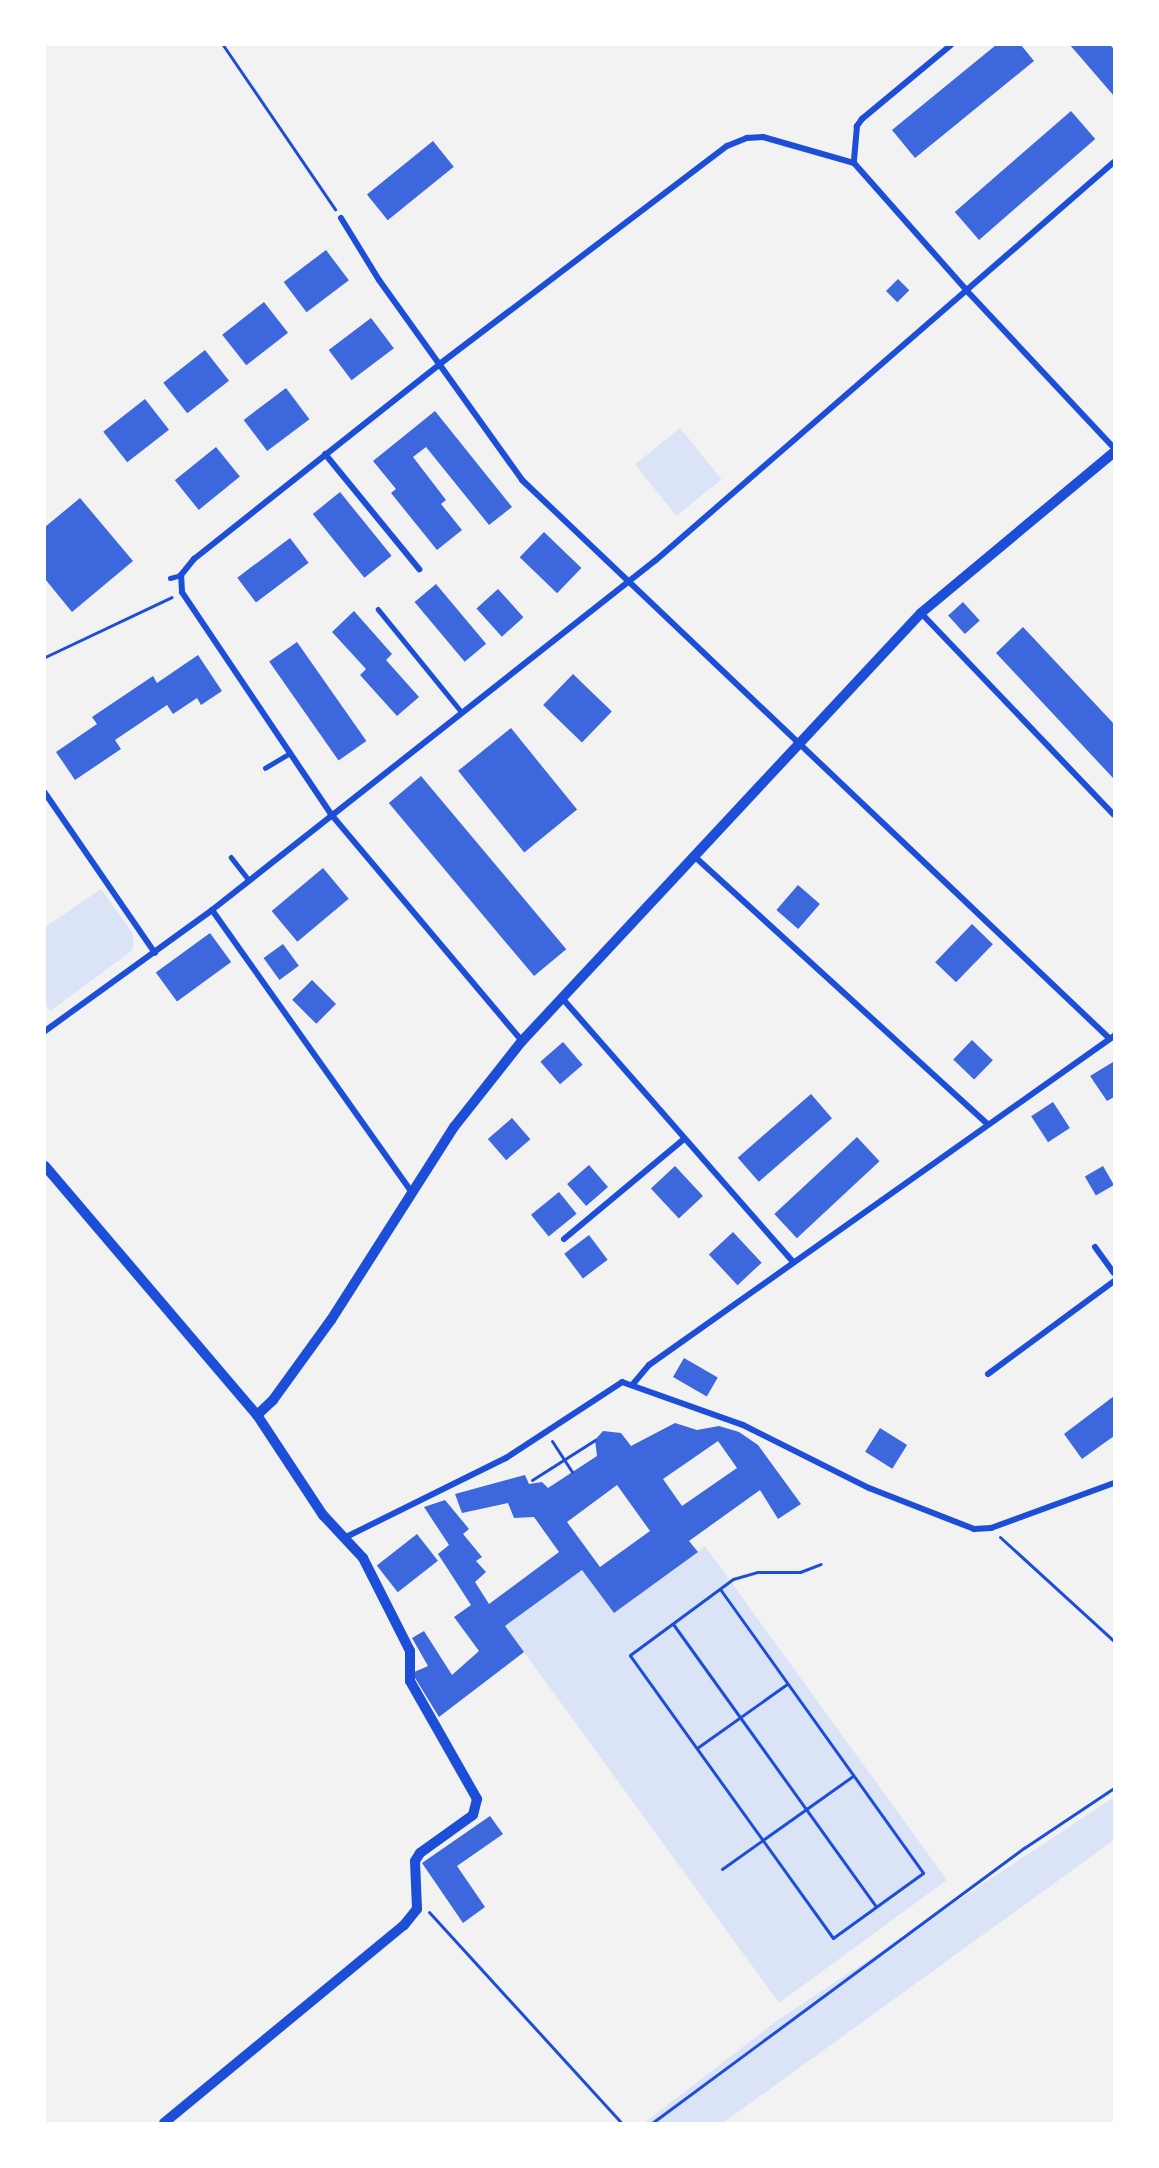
<!DOCTYPE html>
<style>
body{margin:0}
#map{position:relative;width:1159px;height:2168px;overflow:hidden;background:#f2f2f2;font-family:"Libre Baskerville",serif}
div>[style]{position:absolute}
[style*='--x']{left:calc(var(--x)*1px);top:calc(var(--y)*1px);width:calc(var(--w)*1px);rotate:calc(var(--a)*1deg)}
.green>*{inset:0;background:#dbe4f7;transform-origin:0 0}
.building>*{inset:0;background:#3d67dc;transform-origin:0 0}
.path>*{height:3px;margin:-1.5px;padding:0 1.5px;transform-origin:1.5px;border-radius:1.5px;background:#1d4ed8}
.service>*{height:4.5px;margin:-2.25px;padding:0 2.25px;transform-origin:2.25px;border-radius:2.25px;background:#1d4ed8}
.pedestrian>*{height:5px;margin:-2.5px;padding:0 2.5px;transform-origin:2.5px;border-radius:2.5px;background:#1d4ed8}
.minor>*{height:6px;margin:-3px;padding:0 3px;transform-origin:3px;border-radius:3px;background:#1d4ed8}
.tertiary>*{height:10px;margin:-5px;padding:0 5px;transform-origin:5px;border-radius:5px;background:#1d4ed8}
span{translate:-50% -50%;white-space:nowrap;text-align:center;line-height:1.15;-webkit-text-stroke:5px #fff;paint-order:stroke}
.frame{position:absolute;inset:0;border:46px solid #fff;pointer-events:none}
</style>
<div id="map">
<div class="green">
<i style="left:680px;top:428px;width:66px;height:58px;rotate:51deg"></i>
<i style="clip-path:polygon(101px 889px,133px 934px,133px 950px,50px 1011px,45px 1004px,45px 927px)"></i>
<i style="clip-path:polygon(705px 1546px,947px 1880px,779px 2003px,505px 1626px,582px 1570px,614px 1613px)"></i>
<i style="clip-path:polygon(1114px 1797px,1114px 1840px,723px 2123px,644px 2123px,778px 2020px)"></i>
</div>
<div class="building">
<i style="clip-path:polygon(996px 45px,1021px 45px,1034px 61px,915px 158px,892px 130px)"></i>
<i style="clip-path:polygon(1070px 45px,1110px 45px,1114px 49px,1114px 96px)"></i>
<i style="left:1071px;top:111px;width:37px;height:154px;rotate:49deg"></i>
<i style="left:433px;top:141px;width:33px;height:85px;rotate:51deg"></i>
<i style="left:326px;top:250px;width:38px;height:53px;rotate:53deg"></i>
<i style="left:898px;top:279px;width:16px;height:17px;rotate:45deg"></i>
<i style="left:264px;top:302px;width:39px;height:53px;rotate:52deg"></i>
<i style="left:371px;top:318px;width:38px;height:53px;rotate:53deg"></i>
<i style="left:205px;top:350px;width:39px;height:53px;rotate:52deg"></i>
<i style="left:286px;top:388px;width:39px;height:53px;rotate:53deg"></i>
<i style="left:145px;top:399px;width:39px;height:53px;rotate:52deg"></i>
<i style="clip-path:polygon(435px 411px,512px 507px,489px 525px,426px 447px,413px 457px,446px 500px,441px 504px,462px 530px,437px 550px,391px 493px,396px 489px,373px 461px)"></i>
<i style="left:216px;top:447px;width:38px;height:53px;rotate:51deg"></i>
<i style="left:340px;top:492px;width:82px;height:35px;rotate:51deg"></i>
<i style="clip-path:polygon(80px 498px,133px 561px,72px 612px,45px 579px,45px 527px)"></i>
<i style="left:544px;top:532px;width:52px;height:35px;rotate:44deg"></i>
<i style="left:290px;top:538px;width:31px;height:66px;rotate:53deg"></i>
<i style="left:436px;top:584px;width:78px;height:28px;rotate:50deg"></i>
<i style="left:498px;top:589px;width:38px;height:29px;rotate:48deg"></i>
<i style="left:963px;top:602px;width:25px;height:20px;rotate:48deg"></i>
<i style="clip-path:polygon(354px 611px,392px 654px,386px 660px,419px 697px,397px 716px,360px 675px,366px 669px,332px 632px)"></i>
<i style="clip-path:polygon(1023px 627px,1114px 724px,1114px 779px,996px 653px)"></i>
<i style="left:297px;top:642px;width:121px;height:34px;rotate:55deg"></i>
<i style="clip-path:polygon(198px 655px,222px 691px,201px 705px,197px 698px,173px 714px,167px 705px,115px 740px,121px 749px,75px 780px,56px 752px,97px 724px,92px 717px,153px 676px,157px 683px)"></i>
<i style="left:573px;top:674px;width:54px;height:43px;rotate:44deg"></i>
<i style="left:511px;top:728px;width:105px;height:68px;rotate:51deg"></i>
<i style="left:421px;top:776px;width:226px;height:42px;rotate:50deg"></i>
<i style="left:323px;top:868px;width:40px;height:67px;rotate:50deg"></i>
<i style="left:798px;top:885px;width:29px;height:33px;rotate:41deg"></i>
<i style="left:972px;top:924px;width:29px;height:53px;rotate:44deg"></i>
<i style="left:210px;top:933px;width:36px;height:67px;rotate:54deg"></i>
<i style="left:283px;top:944px;width:27px;height:24px;rotate:54deg"></i>
<i style="left:312px;top:980px;width:34px;height:28px;rotate:45deg"></i>
<i style="left:972px;top:1040px;width:29px;height:27px;rotate:44deg"></i>
<i style="left:563px;top:1042px;width:30px;height:30px;rotate:49deg"></i>
<i style="clip-path:polygon(1113px 1062px,1114px 1097px,1107px 1101px,1090px 1076px)"></i>
<i style="left:811px;top:1094px;width:32px;height:97px;rotate:49deg"></i>
<i style="left:1053px;top:1102px;width:31px;height:26px;rotate:57deg"></i>
<i style="left:512px;top:1118px;width:28px;height:32px;rotate:49deg"></i>
<i style="left:857px;top:1137px;width:33px;height:113px;rotate:47deg"></i>
<i style="left:589px;top:1165px;width:29px;height:29px;rotate:49deg"></i>
<i style="left:675px;top:1166px;width:41px;height:33px;rotate:47deg"></i>
<i style="left:1103px;top:1166px;width:22px;height:21px;rotate:60deg"></i>
<i style="left:559px;top:1192px;width:28px;height:36px;rotate:51deg"></i>
<i style="left:733px;top:1232px;width:42px;height:33px;rotate:47deg"></i>
<i style="left:589px;top:1235px;width:31px;height:31px;rotate:53deg"></i>
<i style="left:684px;top:1358px;width:39px;height:22px;rotate:30deg"></i>
<i style="clip-path:polygon(1114px 1396px,1114px 1436px,1082px 1459px,1064px 1434px)"></i>
<i style="clip-path:polygon(evenodd,675px 1423px,697px 1430px,719px 1426px,739px 1432px,758px 1445px,801px 1504px,778px 1519px,760px 1490px,689px 1541px,698px 1552px,614px 1613px,582px 1570px,505px 1626px,524px 1652px,439px 1717px,412px 1673px,428px 1666px,412px 1638px,424px 1631px,452px 1675px,479px 1651px,454px 1617px,471px 1605px,438px 1554px,449px 1545px,424px 1507px,445px 1500px,469px 1529px,463px 1534px,482px 1557px,476px 1561px,486px 1572px,475px 1582px,489px 1604px,559px 1552px,534px 1517px,514px 1518px,508px 1503px,462px 1513px,455px 1494px,525px 1475px,529px 1484px,542px 1482px,548px 1488px,597px 1456px,595px 1440px,603px 1431px,621px 1433px,631px 1446px,675px 1423px,718px 1441px,737px 1468px,682px 1506px,663px 1479px,718px 1441px,675px 1423px,617px 1485px,650px 1531px,600px 1567px,567px 1522px,617px 1485px)"></i>
<i style="left:880px;top:1428px;width:32px;height:28px;rotate:32deg"></i>
<i style="left:417px;top:1534px;width:34px;height:51px;rotate:52deg"></i>
<i style="clip-path:polygon(490px 1816px,503px 1834px,457px 1866px,485px 1907px,463px 1923px,422px 1863px)"></i>
</div>
<div class="path">
<i style="--x:223;--y:45;--w:199;--a:55.7"></i>
<i style="--x:45;--y:657;--w:140;--a:-25.3"></i>
<i style="--x:552;--y:1441;--w:37;--a:57"></i>
<i style="--x:532;--y:1480;--w:75;--a:-32.4"></i>
<i style="--x:1000;--y:1537;--w:154;--a:42.4"></i>
<i style="--x:720;--y:1589;--w:349;--a:54.4"></i>
<i style="--x:923;--y:1873;--w:111;--a:144.2"></i>
<i style="--x:833;--y:1938;--w:348;--a:-125.7"></i>
<i style="--x:630;--y:1655;--w:128;--a:-36.4"></i>
<i style="--x:733;--y:1579;--w:25;--a:-16"></i>
<i style="--x:757;--y:1572;--w:43;--a:0"></i>
<i style="--x:800;--y:1572;--w:22;--a:-21"></i>
<i style="--x:673;--y:1624;--w:348;--a:54.3"></i>
<i style="--x:697;--y:1748;--w:110;--a:-35.4"></i>
<i style="--x:722;--y:1869;--w:161;--a:-35.4"></i>
<i style="--x:429;--y:1912;--w:286;--a:47.6"></i>
<i style="--x:652;--y:2123;--w:463;--a:-36.5"></i>
<i style="--x:1024;--y:1848;--w:108;--a:-33.7"></i>
</div>
<div class="service">
<i style="--x:378;--y:609;--w:132;--a:50.9"></i>
<i style="--x:265;--y:768;--w:29;--a:-31"></i>
<i style="--x:231;--y:857;--w:29;--a:52"></i>
</div>
<div class="pedestrian">
<i style="--x:170;--y:578;--w:11;--a:-15"></i>
</div>
<div class="minor">
<i style="--x:951;--y:45;--w:116;--a:140.3"></i>
<i style="--x:862;--y:119;--w:9;--a:126"></i>
<i style="--x:857;--y:126;--w:37;--a:95"></i>
<i style="--x:854;--y:163;--w:172;--a:48.5"></i>
<i style="--x:968;--y:292;--w:214;--a:46.9"></i>
<i style="--x:341;--y:218;--w:73;--a:58.5"></i>
<i style="--x:379;--y:280;--w:246;--a:54.4"></i>
<i style="--x:522;--y:480;--w:811;--a:43.55"></i>
<i style="--x:325;--y:454;--w:149;--a:50.7"></i>
<i style="--x:921;--y:613;--w:279;--a:46.3"></i>
<i style="--x:45;--y:793;--w:194;--a:55.5"></i>
<i style="--x:694;--y:856;--w:397;--a:42.4"></i>
<i style="--x:212;--y:910;--w:343;--a:54.7"></i>
<i style="--x:562;--y:998;--w:351;--a:48.8"></i>
<i style="--x:45;--y:1031;--w:206;--a:-35.9"></i>
<i style="--x:212;--y:910;--w:565;--a:-38.25"></i>
<i style="--x:656;--y:560;--w:607;--a:-40.99"></i>
<i style="--x:522;--y:1041;--w:297;--a:-130.1"></i>
<i style="--x:331;--y:814;--w:267;--a:-123.9"></i>
<i style="--x:182;--y:592;--w:17;--a:-93"></i>
<i style="--x:181;--y:575;--w:21;--a:-51"></i>
<i style="--x:194;--y:559;--w:315;--a:-38.4"></i>
<i style="--x:441;--y:363;--w:359;--a:-37.2"></i>
<i style="--x:727;--y:146;--w:22;--a:-22"></i>
<i style="--x:747;--y:138;--w:16;--a:-4"></i>
<i style="--x:763;--y:137;--w:95;--a:15.9"></i>
<i style="--x:564;--y:1239;--w:156;--a:-39.8"></i>
<i style="--x:1095;--y:1247;--w:32;--a:54"></i>
<i style="--x:988;--y:1374;--w:157;--a:-36.4"></i>
<i style="--x:633;--y:1384;--w:25;--a:-50"></i>
<i style="--x:649;--y:1365;--w:570;--a:-35.28"></i>
<i style="--x:344;--y:1538;--w:181;--a:-26.3"></i>
<i style="--x:506;--y:1458;--w:139;--a:-33.2"></i>
<i style="--x:622;--y:1382;--w:128;--a:19.6"></i>
<i style="--x:743;--y:1425;--w:141;--a:26.6"></i>
<i style="--x:869;--y:1488;--w:113;--a:21.3"></i>
<i style="--x:974;--y:1529;--w:17;--a:-3"></i>
<i style="--x:991;--y:1528;--w:131;--a:-20.1"></i>
</div>
<div class="tertiary">
<i style="--x:45;--y:1166;--w:327;--a:49.6"></i>
<i style="--x:257;--y:1415;--w:120;--a:56.6"></i>
<i style="--x:323;--y:1515;--w:59;--a:47.1"></i>
<i style="--x:363;--y:1558;--w:104;--a:63.2"></i>
<i style="--x:410;--y:1651;--w:30;--a:90"></i>
<i style="--x:410;--y:1681;--w:136;--a:60.4"></i>
<i style="--x:477;--y:1799;--w:16;--a:104"></i>
<i style="--x:473;--y:1815;--w:65;--a:144.4"></i>
<i style="--x:420;--y:1853;--w:9;--a:122"></i>
<i style="--x:415;--y:1861;--w:48;--a:87.6"></i>
<i style="--x:417;--y:1909;--w:21;--a:129"></i>
<i style="--x:404;--y:1925;--w:311;--a:140.5"></i>
<i style="--x:257;--y:1415;--w:22;--a:-43"></i>
<i style="--x:273;--y:1400;--w:99;--a:-54.1"></i>
<i style="--x:331;--y:1320;--w:229;--a:-57.5"></i>
<i style="--x:454;--y:1127;--w:110;--a:-51.7"></i>
<i style="--x:522;--y:1041;--w:585;--a:-47.01"></i>
<i style="--x:921;--y:613;--w:251;--a:-39.8"></i>
</div>
<div class="frame"></div>
</div>
